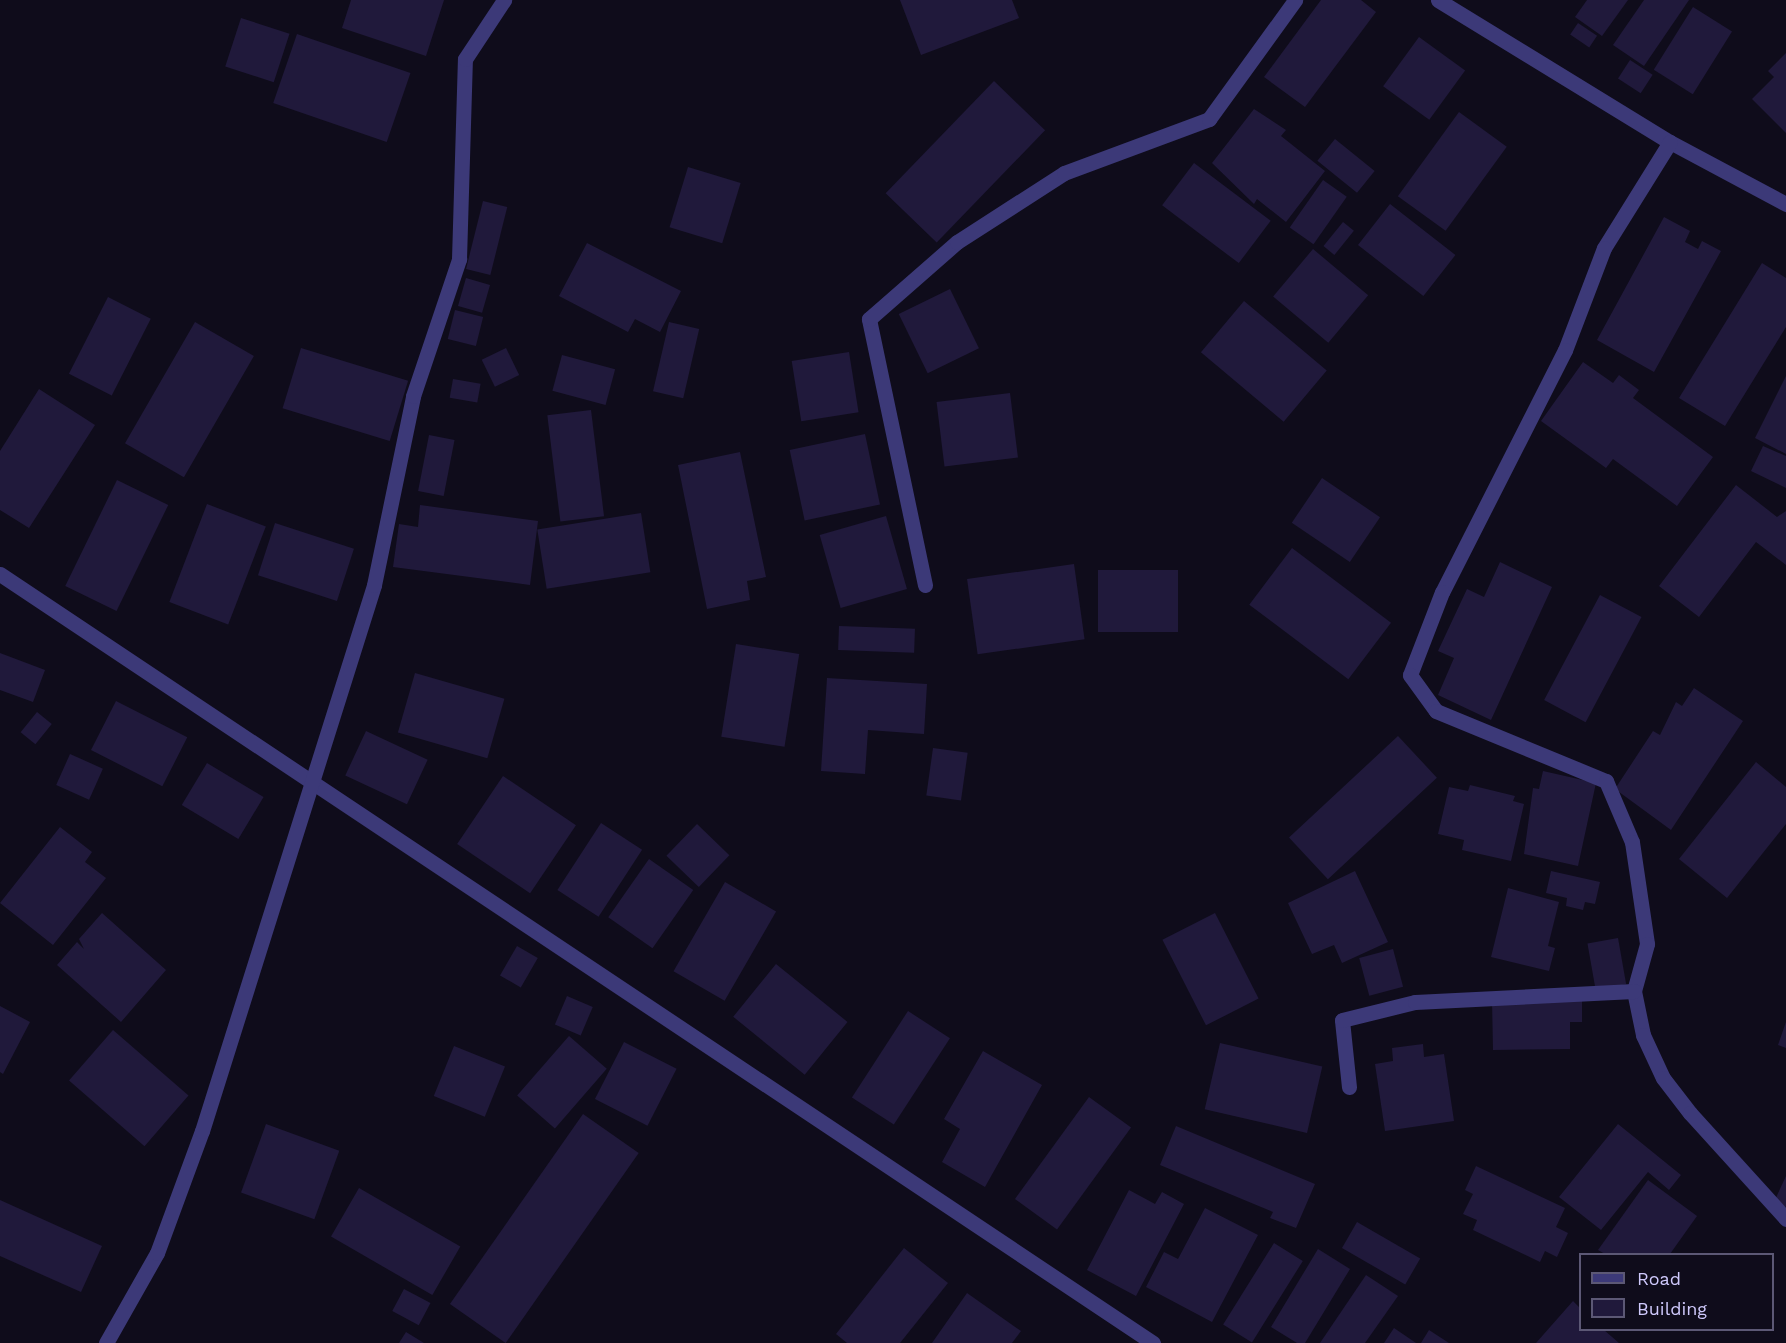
<!DOCTYPE html>
<style>
body{margin:0}
#map{position:relative;width:1786px;height:1343px;overflow:hidden;background:#0f0c1b;font-family:"Work Sans",sans-serif}
div>[style]{position:absolute}
[style*='--x']{left:calc(var(--x)*1px);top:calc(var(--y)*1px);width:calc(var(--w)*1px);rotate:calc(var(--a)*1deg)}
.building>*{inset:0;background:#20193b;transform-origin:0 0}
.minor>*{height:15px;margin:-7.5px;padding:0 7.5px;transform-origin:7.5px;border-radius:7.5px;background:#3c3978}
span{translate:-50% -50%;white-space:nowrap;text-align:center;line-height:1.15;-webkit-text-stroke:4.5px #0f0c1b;paint-order:stroke}
.legend{position:absolute;left:1579px;top:1253px;width:195px;height:78px;box-sizing:border-box;background:#0f0c1b;border:2px solid #5c5875;margin:0;padding:8px 10px;list-style:none;font-size:18px;color:#cfc9fc}
.legend li{display:flex;align-items:center;gap:12px;height:30px}
.legend b{width:30px;border:2px solid #5c5875}
</style>
<div id="map">
<div class="building">
<i style="clip-path:polygon(351px 0,444px 0,426px 56px,342px 28px)"></i>
<i style="clip-path:polygon(900px 0,1012px 0,1019px 18px,921px 55px)"></i>
<i style="clip-path:polygon(1321px 0,1361px 0,1376px 12px,1305px 107px,1264px 77px)"></i>
<i style="clip-path:polygon(1587px 0,1628px 0,1602px 36px,1575px 17px)"></i>
<i style="clip-path:polygon(1644px 0,1689px 0,1644px 66px,1613px 45px)"></i>
<i style="left:1693px;top:7px;width:46px;height:74px;rotate:32deg"></i>
<i style="left:241px;top:18px;width:51px;height:51px;rotate:18deg"></i>
<i style="left:1578px;top:23px;width:23px;height:14px;rotate:34deg"></i>
<i style="left:297px;top:34px;width:120px;height:73px;rotate:19deg"></i>
<i style="left:1419px;top:37px;width:57px;height:61px;rotate:36deg"></i>
<i style="clip-path:polygon(1786px 53px,1786px 133px,1752px 99px,1774px 77px,1768px 71px)"></i>
<i style="left:1630px;top:60px;width:27px;height:22px;rotate:33deg"></i>
<i style="left:994px;top:81px;width:71px;height:156px;rotate:44deg"></i>
<i style="clip-path:polygon(1254px 109px,1286px 130px,1281px 136px,1325px 171px,1286px 222px,1257px 199px,1254px 204px,1212px 163px)"></i>
<i style="left:1459px;top:112px;width:59px;height:104px;rotate:36deg"></i>
<i style="left:1335px;top:139px;width:51px;height:28px;rotate:39deg"></i>
<i style="left:1194px;top:163px;width:96px;height:53px;rotate:37deg"></i>
<i style="left:688px;top:167px;width:55px;height:63px;rotate:17deg"></i>
<i style="left:1323px;top:180px;width:29px;height:58px;rotate:35deg"></i>
<i style="left:483px;top:201px;width:25px;height:70px;rotate:14deg"></i>
<i style="left:1390px;top:204px;width:83px;height:52px;rotate:38deg"></i>
<i style="clip-path:polygon(1664px 217px,1690px 231px,1685px 242px,1698px 249px,1702px 241px,1721px 251px,1654px 372px,1597px 340px)"></i>
<i style="left:1343px;top:222px;width:14px;height:31px;rotate:39deg"></i>
<i style="clip-path:polygon(587px 243px,681px 291px,660px 332px,635px 319px,628px 332px,559px 296px)"></i>
<i style="left:1313px;top:249px;width:72px;height:62px;rotate:40deg"></i>
<i style="clip-path:polygon(1762px 263px,1786px 278px,1786px 327px,1725px 426px,1679px 398px)"></i>
<i style="left:466px;top:278px;width:25px;height:29px;rotate:16deg"></i>
<i style="left:950px;top:289px;width:66px;height:57px;rotate:64deg"></i>
<i style="left:108px;top:297px;width:48px;height:86px;rotate:27deg"></i>
<i style="left:1244px;top:301px;width:108px;height:67px;rotate:40deg"></i>
<i style="left:455px;top:310px;width:29px;height:30px;rotate:14deg"></i>
<i style="left:195px;top:322px;width:68px;height:140px;rotate:30deg"></i>
<i style="left:669px;top:322px;width:31px;height:71px;rotate:13deg"></i>
<i style="left:301px;top:348px;width:112px;height:63px;rotate:17deg"></i>
<i style="left:506px;top:348px;width:30px;height:27px;rotate:64deg"></i>
<i style="left:849px;top:352px;width:61px;height:58px;rotate:81deg"></i>
<i style="left:562px;top:355px;width:55px;height:37px;rotate:15deg"></i>
<i style="clip-path:polygon(1583px 362px,1613px 383px,1619px 375px,1639px 390px,1633px 398px,1713px 457px,1677px 506px,1613px 459px,1606px 468px,1541px 421px)"></i>
<i style="clip-path:polygon(1786px 376px,1786px 454px,1755px 438px)"></i>
<i style="left:453px;top:379px;width:28px;height:19px;rotate:10deg"></i>
<i style="clip-path:polygon(39px 389px,95px 425px,29px 528px,0 510px,0 451px)"></i>
<i style="left:1010px;top:393px;width:65px;height:74px;rotate:83deg"></i>
<i style="left:591px;top:410px;width:107px;height:44px;rotate:83deg"></i>
<i style="left:865px;top:434px;width:72px;height:77px;rotate:78deg"></i>
<i style="left:429px;top:435px;width:26px;height:57px;rotate:11deg"></i>
<i style="clip-path:polygon(1763px 446px,1786px 456px,1786px 488px,1751px 471px)"></i>
<i style="clip-path:polygon(740px 452px,766px 577px,747px 581px,750px 600px,707px 609px,678px 465px)"></i>
<i style="left:1322px;top:478px;width:70px;height:54px;rotate:34deg"></i>
<i style="left:117px;top:480px;width:57px;height:118px;rotate:26deg"></i>
<i style="clip-path:polygon(1736px 485px,1777px 517px,1786px 511px,1786px 565px,1756px 542px,1699px 617px,1659px 586px)"></i>
<i style="left:207px;top:504px;width:63px;height:105px;rotate:21deg"></i>
<i style="clip-path:polygon(420px 505px,538px 521px,530px 585px,393px 567px,399px 524px,418px 527px)"></i>
<i style="left:641px;top:513px;width:60px;height:105px;rotate:81deg"></i>
<i style="left:886px;top:516px;width:76px;height:69px;rotate:74deg"></i>
<i style="left:275px;top:523px;width:83px;height:55px;rotate:18deg"></i>
<i style="left:1292px;top:548px;width:124px;height:71px;rotate:37deg"></i>
<i style="clip-path:polygon(1500px 562px,1552px 587px,1491px 720px,1438px 695px,1454px 658px,1438px 651px,1467px 589px,1484px 597px)"></i>
<i style="left:1074px;top:564px;width:76px;height:108px;rotate:82deg"></i>
<i style="left:1098px;top:570px;width:80px;height:62px"></i>
<i style="left:1600px;top:595px;width:47px;height:119px;rotate:28deg"></i>
<i style="left:839px;top:626px;width:76px;height:24px;rotate:2deg"></i>
<i style="left:736px;top:644px;width:64px;height:94px;rotate:9deg"></i>
<i style="clip-path:polygon(0 653px,45px 670px,33px 702px,0 690px)"></i>
<i style="left:415px;top:673px;width:93px;height:62px;rotate:16deg"></i>
<i style="clip-path:polygon(827px 678px,927px 684px,924px 734px,868px 730px,865px 774px,821px 771px)"></i>
<i style="clip-path:polygon(1694px 688px,1743px 721px,1671px 830px,1615px 789px,1653px 731px,1660px 735px,1676px 702px,1682px 706px)"></i>
<i style="left:116px;top:701px;width:80px;height:55px;rotate:27deg"></i>
<i style="left:37px;top:712px;width:19px;height:26px;rotate:39deg"></i>
<i style="left:366px;top:731px;width:68px;height:49px;rotate:25deg"></i>
<i style="left:1398px;top:736px;width:57px;height:149px;rotate:47deg"></i>
<i style="left:933px;top:748px;width:35px;height:48px;rotate:8deg"></i>
<i style="left:70px;top:754px;width:36px;height:34px;rotate:24deg"></i>
<i style="clip-path:polygon(1756px 762px,1786px 787px,1786px 824px,1727px 898px,1679px 859px)"></i>
<i style="left:207px;top:763px;width:66px;height:49px;rotate:31deg"></i>
<i style="clip-path:polygon(1543px 771px,1596px 783px,1578px 866px,1524px 854px,1533px 788px,1539px 789px)"></i>
<i style="left:503px;top:776px;width:88px;height:82px;rotate:34deg"></i>
<i style="clip-path:polygon(1470px 785px,1515px 796px,1513px 801px,1524px 804px,1511px 861px,1462px 850px,1464px 840px,1438px 834px,1449px 787px,1468px 791px)"></i>
<i style="left:601px;top:823px;width:49px;height:80px;rotate:33deg"></i>
<i style="left:697px;top:824px;width:45px;height:44px;rotate:44deg"></i>
<i style="clip-path:polygon(60px 827px,92px 852px,85px 862px,106px 878px,53px 945px,0 903px)"></i>
<i style="left:649px;top:859px;width:54px;height:71px;rotate:35deg"></i>
<i style="clip-path:polygon(1355px 871px,1388px 942px,1342px 963px,1334px 945px,1312px 954px,1288px 903px)"></i>
<i style="clip-path:polygon(1551px 871px,1600px 882px,1595px 904px,1585px 902px,1583px 910px,1566px 906px,1567px 898px,1546px 893px)"></i>
<i style="left:725px;top:882px;width:59px;height:103px;rotate:30deg"></i>
<i style="clip-path:polygon(1508px 888px,1559px 902px,1548px 946px,1555px 948px,1549px 971px,1491px 957px)"></i>
<i style="clip-path:polygon(102px 913px,166px 970px,121px 1022px,57px 965px,77px 942px,84px 949px,79px 939px)"></i>
<i style="left:1215px;top:913px;width:96px;height:59px;rotate:63deg"></i>
<i style="left:1618px;top:938px;width:47px;height:31px;rotate:80deg"></i>
<i style="left:517px;top:946px;width:24px;height:34px;rotate:30deg"></i>
<i style="left:1393px;top:949px;width:39px;height:35px;rotate:75deg"></i>
<i style="left:776px;top:964px;width:92px;height:68px;rotate:39deg"></i>
<i style="left:567px;top:996px;width:28px;height:31px;rotate:23deg"></i>
<i style="clip-path:polygon(1582px 999px,1582px 1022px,1570px 1022px,1570px 1049px,1493px 1050px,1492px 1000px)"></i>
<i style="clip-path:polygon(0 1006px,30px 1022px,3px 1074px,0 1072px)"></i>
<i style="left:908px;top:1011px;width:50px;height:103px;rotate:33deg"></i>
<i style="clip-path:polygon(1786px 1022px,1786px 1048px,1778px 1045px)"></i>
<i style="left:113px;top:1030px;width:100px;height:67px;rotate:41deg"></i>
<i style="left:569px;top:1036px;width:50px;height:79px;rotate:41deg"></i>
<i style="left:624px;top:1042px;width:59px;height:64px;rotate:27deg"></i>
<i style="left:1220px;top:1043px;width:105px;height:68px;rotate:13deg"></i>
<i style="clip-path:polygon(1423px 1044px,1424px 1057px,1444px 1054px,1454px 1121px,1385px 1131px,1375px 1064px,1393px 1061px,1392px 1048px)"></i>
<i style="left:454px;top:1046px;width:55px;height:54px;rotate:22deg"></i>
<i style="clip-path:polygon(983px 1051px,1042px 1085px,985px 1187px,942px 1162px,960px 1129px,944px 1119px)"></i>
<i style="left:1089px;top:1097px;width:52px;height:126px;rotate:36deg"></i>
<i style="left:583px;top:1114px;width:68px;height:232px;rotate:35deg"></i>
<i style="left:266px;top:1124px;width:78px;height:73px;rotate:20deg"></i>
<i style="clip-path:polygon(1618px 1124px,1681px 1175px,1669px 1190px,1648px 1172px,1601px 1230px,1559px 1197px)"></i>
<i style="clip-path:polygon(1176px 1126px,1315px 1184px,1296px 1228px,1270px 1218px,1273px 1212px,1160px 1165px)"></i>
<i style="clip-path:polygon(1476px 1166px,1565px 1208px,1556px 1227px,1568px 1233px,1557px 1257px,1545px 1251px,1540px 1262px,1473px 1230px,1477px 1220px,1463px 1214px,1473px 1194px,1465px 1190px)"></i>
<i style="clip-path:polygon(1786px 1176px,1786px 1207px,1774px 1202px)"></i>
<i style="clip-path:polygon(1648px 1180px,1697px 1216px,1670px 1254px,1605px 1254px,1598px 1250px)"></i>
<i style="left:359px;top:1188px;width:117px;height:56px;rotate:30deg"></i>
<i style="clip-path:polygon(1129px 1190px,1155px 1204px,1162px 1192px,1184px 1204px,1136px 1296px,1087px 1270px)"></i>
<i style="clip-path:polygon(0 1200px,102px 1246px,81px 1292px,0 1256px)"></i>
<i style="clip-path:polygon(1205px 1208px,1258px 1235px,1212px 1322px,1146px 1287px,1164px 1252px,1178px 1259px)"></i>
<i style="left:1357px;top:1222px;width:73px;height:30px;rotate:30deg"></i>
<i style="left:1274px;top:1243px;width:34px;height:96px;rotate:32deg"></i>
<i style="clip-path:polygon(904px 1248px,948px 1283px,900px 1343px,847px 1343px,836px 1334px)"></i>
<i style="clip-path:polygon(1318px 1249px,1350px 1269px,1305px 1343px,1297px 1343px,1271px 1327px)"></i>
<i style="clip-path:polygon(1366px 1275px,1398px 1296px,1365px 1343px,1320px 1343px)"></i>
<i style="left:404px;top:1289px;width:30px;height:25px;rotate:28deg"></i>
<i style="clip-path:polygon(967px 1293px,1021px 1331px,1012px 1343px,932px 1343px)"></i>
<i style="clip-path:polygon(1573px 1301px,1580px 1308px,1580px 1330px,1604px 1330px,1619px 1343px,1536px 1343px)"></i>
<i style="clip-path:polygon(1394px 1328px,1416px 1343px,1384px 1343px)"></i>
<i style="clip-path:polygon(1429px 1330px,1449px 1343px,1421px 1343px)"></i>
<i style="clip-path:polygon(406px 1332px,424px 1343px,399px 1343px)"></i>
</div>
<div class="minor">
<i style="--x:1438;--y:0;--w:272;--a:31.5"></i>
<i style="--x:1670;--y:142;--w:132;--a:28.1"></i>
<i style="--x:1670;--y:142;--w:125;--a:121.9"></i>
<i style="--x:1604;--y:248;--w:109;--a:110.9"></i>
<i style="--x:1565;--y:350;--w:271;--a:116.9"></i>
<i style="--x:1442;--y:592;--w:89;--a:111.1"></i>
<i style="--x:1410;--y:675;--w:44;--a:54.2"></i>
<i style="--x:1436;--y:711;--w:184;--a:22.4"></i>
<i style="--x:1606;--y:781;--w:66;--a:66.9"></i>
<i style="--x:1632;--y:842;--w:103;--a:81.6"></i>
<i style="--x:1647;--y:944;--w:49;--a:105.5"></i>
<i style="--x:1634;--y:991;--w:45;--a:78.4"></i>
<i style="--x:1643;--y:1035;--w:47;--a:65.1"></i>
<i style="--x:1663;--y:1078;--w:44;--a:52.4"></i>
<i style="--x:1690;--y:1113;--w:143;--a:47.8"></i>
<i style="--x:0;--y:574;--w:1386;--a:33.7"></i>
<i style="--x:925;--y:585;--w:272;--a:-101.9"></i>
<i style="--x:869;--y:319;--w:117;--a:-41.2"></i>
<i style="--x:957;--y:242;--w:127;--a:-32.8"></i>
<i style="--x:1064;--y:173;--w:155;--a:-20.4"></i>
<i style="--x:1209;--y:119;--w:147;--a:-54.1"></i>
<i style="--x:1349;--y:1087;--w:67;--a:-96"></i>
<i style="--x:1342;--y:1020;--w:75;--a:-13.9"></i>
<i style="--x:1415;--y:1002;--w:219;--a:-2.9"></i>
<i style="--x:106;--y:1343;--w:103;--a:-60.5"></i>
<i style="--x:157;--y:1253;--w:130;--a:-69.8"></i>
<i style="--x:202;--y:1131;--w:572;--a:-72.51"></i>
<i style="--x:374;--y:585;--w:193;--a:-78.3"></i>
<i style="--x:413;--y:396;--w:145;--a:-71.4"></i>
<i style="--x:459;--y:259;--w:200;--a:-88.3"></i>
<i style="--x:465;--y:59;--w:71;--a:-56.5"></i>
</div>
<ul class="legend">
<li><b style="height:8px;background:#3c3978"></b>Road</li>
<li><b style="height:16px;background:#20193b"></b>Building</li>
</ul>
</div>
